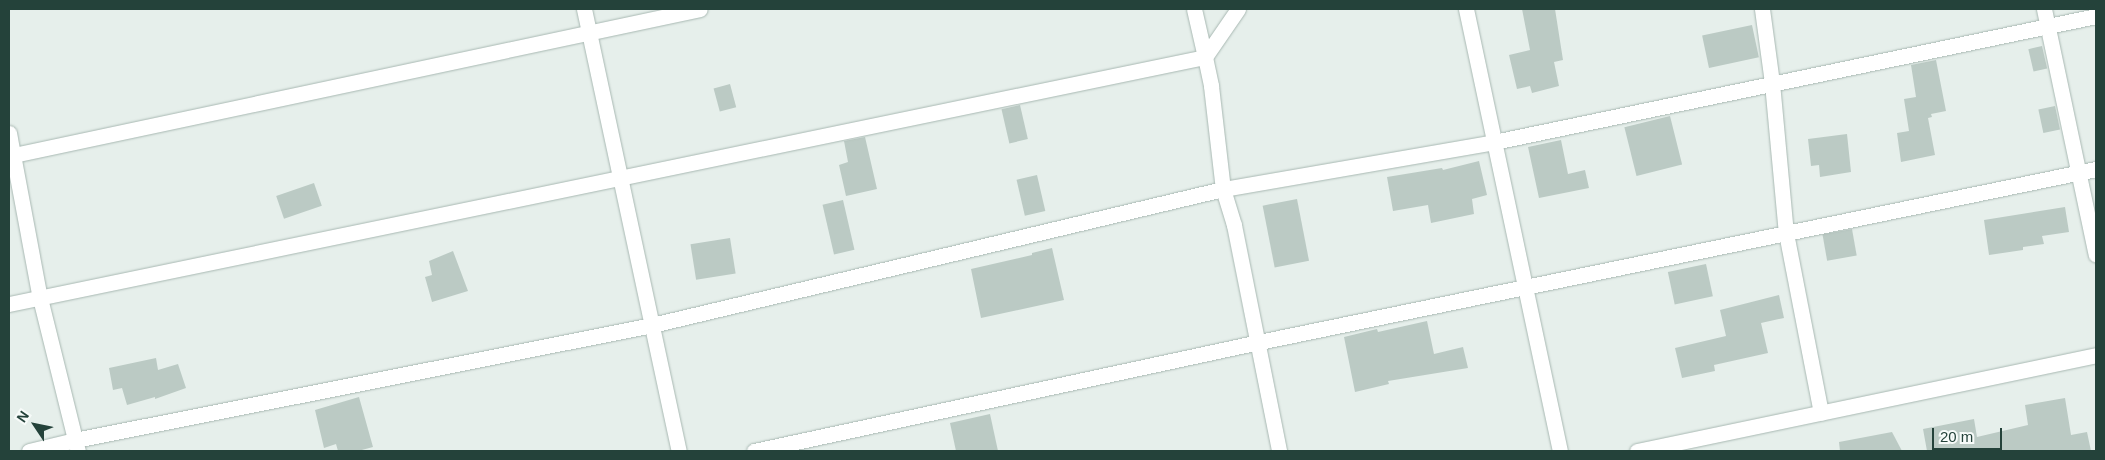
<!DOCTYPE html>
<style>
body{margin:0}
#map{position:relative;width:2105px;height:460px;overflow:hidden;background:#e6efeb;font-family:Arial,sans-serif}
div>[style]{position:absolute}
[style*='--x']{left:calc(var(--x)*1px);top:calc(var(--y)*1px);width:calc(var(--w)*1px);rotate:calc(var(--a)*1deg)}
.building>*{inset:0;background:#bbcac4;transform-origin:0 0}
.roads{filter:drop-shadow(0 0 1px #a8b8b2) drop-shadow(0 0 1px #a8b8b2)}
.minor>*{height:15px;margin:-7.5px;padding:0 7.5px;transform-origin:7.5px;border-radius:7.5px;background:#fff}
span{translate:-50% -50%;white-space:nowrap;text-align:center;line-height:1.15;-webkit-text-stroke:4px #f7fbf9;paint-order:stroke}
.frame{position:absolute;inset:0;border:10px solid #24423a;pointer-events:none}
.north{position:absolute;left:10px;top:400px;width:50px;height:50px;-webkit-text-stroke:4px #f7fbf9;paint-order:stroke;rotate:304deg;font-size:14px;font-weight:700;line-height:20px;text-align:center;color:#24423a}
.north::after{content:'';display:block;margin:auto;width:18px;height:22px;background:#24423a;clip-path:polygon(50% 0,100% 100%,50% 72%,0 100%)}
.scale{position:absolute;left:1932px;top:428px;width:70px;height:22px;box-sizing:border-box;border:2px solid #24423a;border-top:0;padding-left:6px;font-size:15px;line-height:18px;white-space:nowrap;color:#24423a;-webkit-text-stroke:4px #f7fbf9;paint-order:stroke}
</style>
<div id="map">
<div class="building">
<i style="clip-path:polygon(1522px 9px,1555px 9px,1563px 60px,1554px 62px,1559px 86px,1532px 93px,1530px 86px,1517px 89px,1509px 55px,1530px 50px)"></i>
<i style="left:1752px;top:25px;width:33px;height:51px;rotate:78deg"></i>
<i style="left:2042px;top:46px;width:23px;height:14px;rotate:77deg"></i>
<i style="clip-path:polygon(1936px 60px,1946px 111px,1931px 114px,1932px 117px,1928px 118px,1935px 155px,1901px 162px,1897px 133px,1909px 131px,1904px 99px,1916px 97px,1911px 65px)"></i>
<i style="left:730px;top:84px;width:24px;height:17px;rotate:75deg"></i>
<i style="left:1020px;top:105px;width:35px;height:19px;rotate:77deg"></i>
<i style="left:2055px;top:106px;width:24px;height:17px;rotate:78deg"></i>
<i style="left:1670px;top:116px;width:50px;height:47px;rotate:76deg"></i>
<i style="clip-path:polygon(1847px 134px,1851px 172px,1820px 177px,1819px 165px,1811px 166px,1808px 139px)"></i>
<i style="clip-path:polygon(865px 137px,877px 189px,846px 196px,839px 165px,848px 162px,844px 141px)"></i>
<i style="clip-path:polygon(1561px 140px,1568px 174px,1585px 170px,1589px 188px,1539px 198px,1528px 147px)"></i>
<i style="clip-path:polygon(1479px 161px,1487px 195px,1472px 199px,1474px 214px,1431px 223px,1428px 205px,1393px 211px,1387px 177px,1442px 168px,1443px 170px)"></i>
<i style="left:1037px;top:175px;width:37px;height:21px;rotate:77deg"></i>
<i style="left:314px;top:183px;width:24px;height:40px;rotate:71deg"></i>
<i style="left:1297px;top:199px;width:63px;height:35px;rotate:79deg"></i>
<i style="left:843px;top:200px;width:51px;height:21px;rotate:77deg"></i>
<i style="clip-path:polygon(2065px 207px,2069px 232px,2042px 236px,2044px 244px,2023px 247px,2023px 250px,1989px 255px,1984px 220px)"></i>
<i style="left:1852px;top:229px;width:27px;height:30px;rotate:80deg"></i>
<i style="left:730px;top:238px;width:36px;height:40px;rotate:81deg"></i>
<i style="clip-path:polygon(1052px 248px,1064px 300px,981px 318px,971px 269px,1032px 255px,1032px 253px)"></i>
<i style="clip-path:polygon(453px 251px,468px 291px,432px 302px,425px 277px,432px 275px,429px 261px)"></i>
<i style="left:1706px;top:264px;width:33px;height:39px;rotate:78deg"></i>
<i style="clip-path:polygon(1779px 295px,1784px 318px,1761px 323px,1768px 353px,1714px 365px,1715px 371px,1682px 378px,1675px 348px,1726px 336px,1720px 310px)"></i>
<i style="clip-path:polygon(1427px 321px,1434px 354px,1463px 347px,1468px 368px,1388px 381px,1389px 384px,1355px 392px,1344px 337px,1377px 329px,1378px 332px)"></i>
<i style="clip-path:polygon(156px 358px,158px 370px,178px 364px,186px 388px,155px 399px,155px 397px,127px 405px,122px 388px,113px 390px,109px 368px)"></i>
<i style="clip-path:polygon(359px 397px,373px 447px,358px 451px,338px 451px,336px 444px,324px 448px,315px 410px)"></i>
<i style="clip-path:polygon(2065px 398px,2071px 435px,2087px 432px,2091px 451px,1927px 451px,1923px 429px,1974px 419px,1977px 437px,2028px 425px,2025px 405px)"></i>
<i style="clip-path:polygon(990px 414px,998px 451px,956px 451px,950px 423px)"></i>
<i style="clip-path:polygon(1892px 432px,1902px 451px,1840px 451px,1839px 442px)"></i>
</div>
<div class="roads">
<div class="minor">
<i style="--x:584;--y:9;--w:452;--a:77.9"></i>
<i style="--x:1238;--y:9;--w:58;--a:124.5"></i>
<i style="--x:1205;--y:57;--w:30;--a:78"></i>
<i style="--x:1211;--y:86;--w:104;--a:83.4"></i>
<i style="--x:1223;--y:189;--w:38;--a:73"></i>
<i style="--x:1234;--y:225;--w:230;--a:78.7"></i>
<i style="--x:1466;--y:9;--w:452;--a:78"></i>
<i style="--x:1762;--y:9;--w:75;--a:82.3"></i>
<i style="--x:1772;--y:83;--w:151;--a:84.7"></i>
<i style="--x:1786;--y:233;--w:183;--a:79"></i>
<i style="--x:2044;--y:9;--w:251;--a:78.1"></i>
<i style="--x:9;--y:133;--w:168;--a:79.4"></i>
<i style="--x:40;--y:298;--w:158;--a:76.1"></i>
<i style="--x:9;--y:156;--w:706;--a:-12.01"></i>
<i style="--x:9;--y:304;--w:1221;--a:-11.67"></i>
<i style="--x:1205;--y:57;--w:49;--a:-102.9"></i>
<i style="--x:29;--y:451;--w:47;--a:-13.4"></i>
<i style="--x:75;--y:440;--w:588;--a:-11.27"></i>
<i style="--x:652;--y:325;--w:587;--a:-13.4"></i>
<i style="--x:1223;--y:189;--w:275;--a:-9.8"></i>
<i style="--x:1494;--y:142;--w:615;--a:-11.82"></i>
<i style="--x:754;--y:451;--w:517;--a:-12.18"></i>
<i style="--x:1259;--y:342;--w:855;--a:-11.68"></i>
<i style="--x:1637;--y:451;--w:469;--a:-11.8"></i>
</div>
</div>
<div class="frame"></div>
<div class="north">N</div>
<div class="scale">20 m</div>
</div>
